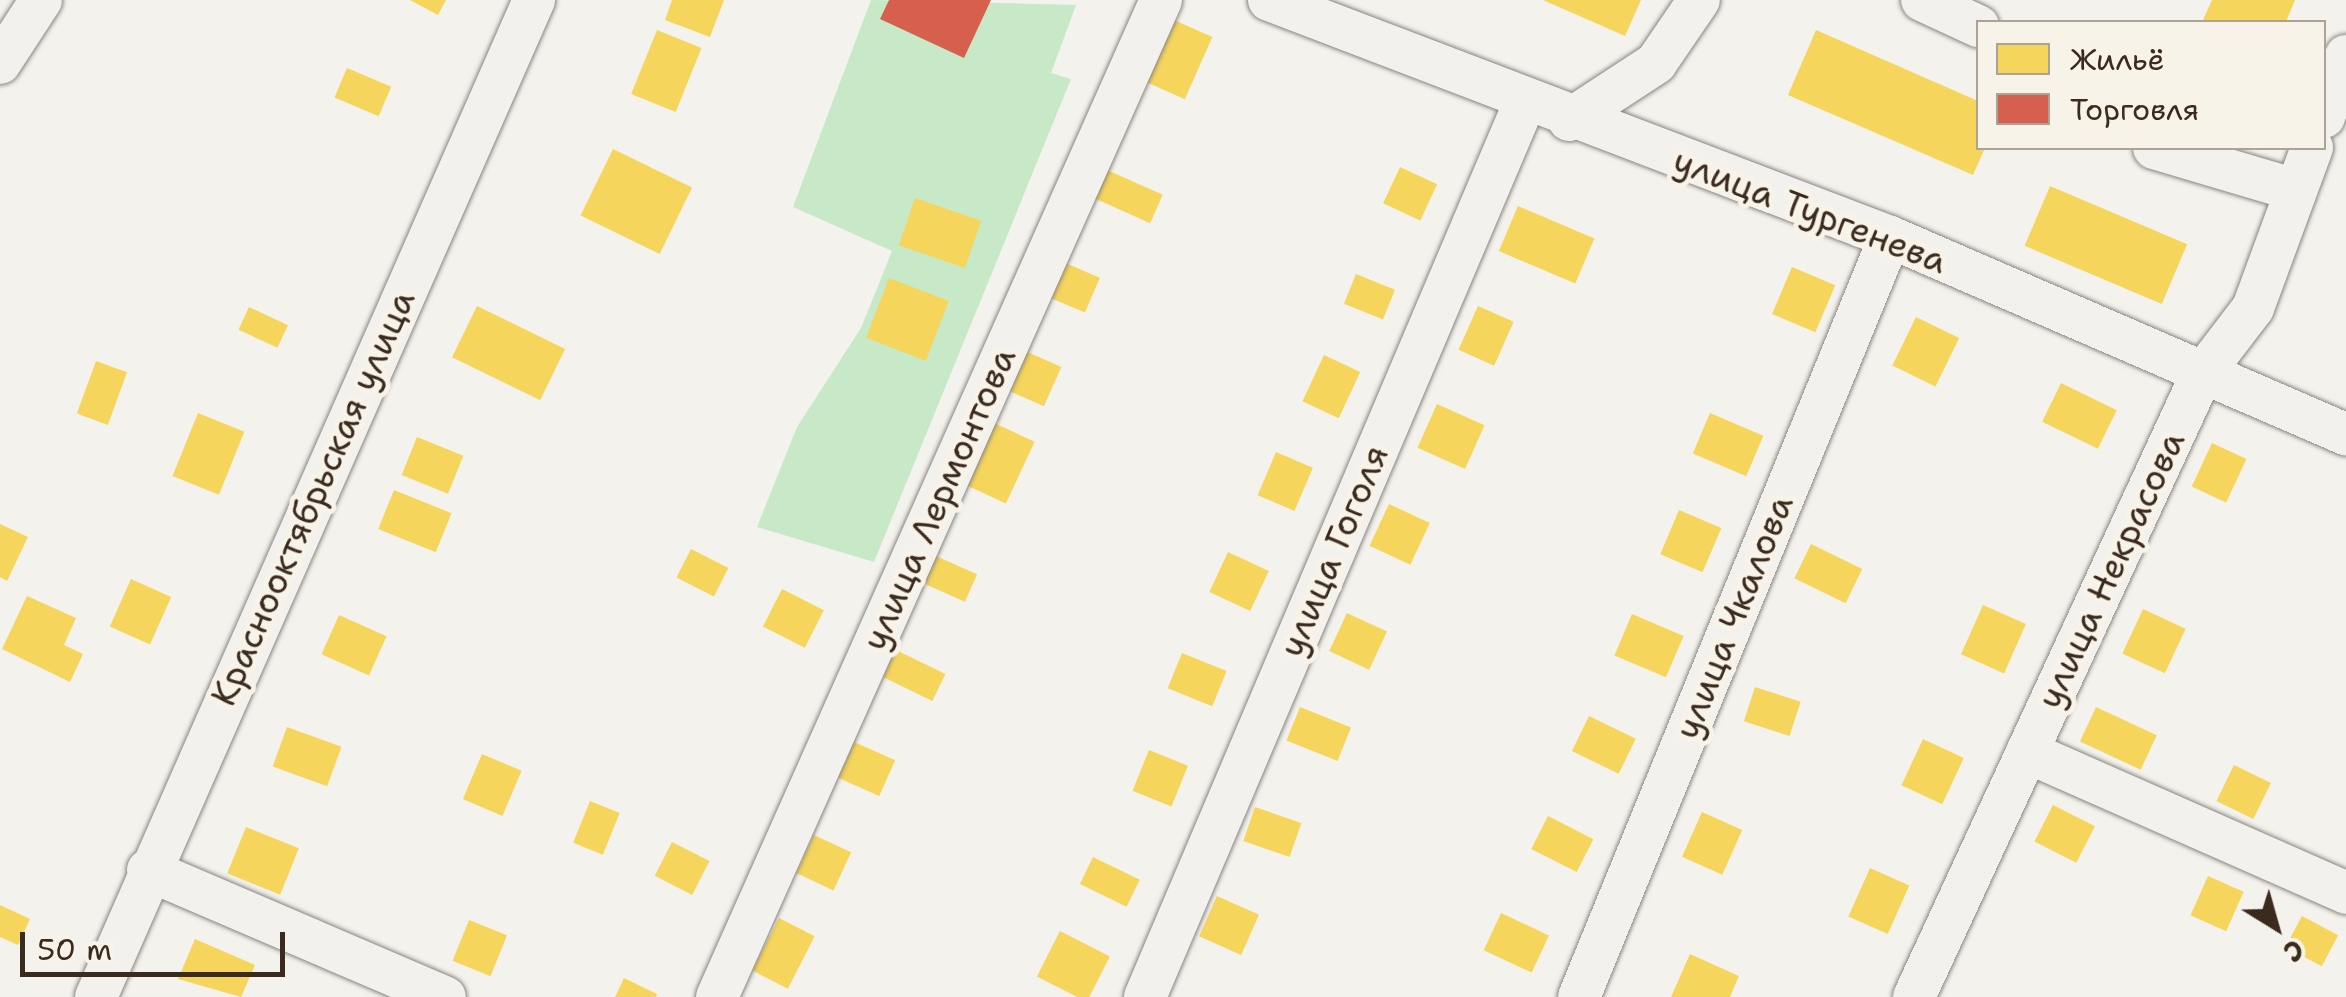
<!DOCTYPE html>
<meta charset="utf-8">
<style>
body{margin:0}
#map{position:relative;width:2346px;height:997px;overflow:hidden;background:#f4f2ec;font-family:"Shantell Sans",sans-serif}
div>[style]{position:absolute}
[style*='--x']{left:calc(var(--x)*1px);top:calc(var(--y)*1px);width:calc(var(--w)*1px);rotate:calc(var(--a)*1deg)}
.green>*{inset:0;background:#c7e9c7}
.homes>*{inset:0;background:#f6d55c;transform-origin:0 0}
.shops>*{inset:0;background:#d6604d}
.roads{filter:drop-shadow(0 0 2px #898580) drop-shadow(0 0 2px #898580)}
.minor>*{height:42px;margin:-21px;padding:0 21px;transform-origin:21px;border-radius:21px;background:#f2f1ed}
span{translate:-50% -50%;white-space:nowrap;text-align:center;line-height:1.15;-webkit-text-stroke:10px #f7f3e8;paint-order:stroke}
.street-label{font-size:35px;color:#3b2a1e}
.legend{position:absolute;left:1976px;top:20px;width:350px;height:130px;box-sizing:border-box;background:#f7f3e8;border:2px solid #aca397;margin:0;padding:12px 18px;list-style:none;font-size:30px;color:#3b2a1e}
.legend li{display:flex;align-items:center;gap:20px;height:50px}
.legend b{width:50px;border:2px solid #aca397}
.north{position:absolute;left:2226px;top:877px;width:100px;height:100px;-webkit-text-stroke:8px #f7f3e8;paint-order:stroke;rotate:143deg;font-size:28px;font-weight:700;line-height:40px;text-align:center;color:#3b2a1e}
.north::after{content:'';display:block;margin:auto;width:35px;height:45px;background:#3b2a1e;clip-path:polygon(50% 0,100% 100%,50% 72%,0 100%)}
.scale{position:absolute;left:20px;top:932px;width:265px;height:45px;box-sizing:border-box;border:5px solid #3b2a1e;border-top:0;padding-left:12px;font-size:30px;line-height:35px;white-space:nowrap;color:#3b2a1e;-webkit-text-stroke:8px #f7f3e8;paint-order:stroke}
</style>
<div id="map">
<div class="green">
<i style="clip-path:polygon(871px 0,1076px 5px,1051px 73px,1071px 79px,874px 562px,757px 527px,797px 427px,861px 328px,892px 251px,793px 207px)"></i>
</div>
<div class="homes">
<i style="clip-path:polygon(410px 0,446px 0,438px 15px)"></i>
<i style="clip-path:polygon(672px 0,724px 0,710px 37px,665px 20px)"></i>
<i style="clip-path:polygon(1543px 0,1641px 0,1625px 36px)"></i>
<i style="clip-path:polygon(2212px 0,2295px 0,2286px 22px,2202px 22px)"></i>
<i style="left:1174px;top:20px;width:42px;height:68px;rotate:24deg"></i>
<i style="left:657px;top:30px;width:48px;height:69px;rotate:22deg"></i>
<i style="clip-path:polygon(1816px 30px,1978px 101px,1985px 148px,1973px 175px,1788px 95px)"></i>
<i style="left:347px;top:68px;width:48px;height:32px;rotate:23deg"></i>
<i style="left:613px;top:149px;width:88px;height:74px;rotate:26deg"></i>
<i style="left:1400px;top:167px;width:41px;height:40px;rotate:25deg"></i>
<i style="left:1107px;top:170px;width:61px;height:31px;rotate:24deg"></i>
<i style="left:2050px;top:186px;width:149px;height:65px;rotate:23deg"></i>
<i style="left:915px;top:198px;width:70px;height:50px;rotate:19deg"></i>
<i style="left:1518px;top:206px;width:83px;height:49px;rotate:23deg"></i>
<i style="left:1063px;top:262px;width:40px;height:38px;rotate:23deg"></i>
<i style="left:1792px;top:267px;width:47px;height:51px;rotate:23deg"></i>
<i style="left:1356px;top:274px;width:42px;height:32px;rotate:22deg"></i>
<i style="left:889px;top:278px;width:64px;height:64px;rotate:21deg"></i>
<i style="left:477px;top:306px;width:98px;height:57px;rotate:26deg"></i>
<i style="left:1478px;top:306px;width:39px;height:48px;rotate:24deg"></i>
<i style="left:249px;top:307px;width:43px;height:25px;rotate:25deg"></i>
<i style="left:1916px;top:317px;width:48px;height:54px;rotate:26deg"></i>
<i style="left:1023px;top:350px;width:42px;height:43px;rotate:24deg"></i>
<i style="left:1324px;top:355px;width:40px;height:51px;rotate:25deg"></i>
<i style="left:96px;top:361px;width:33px;height:56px;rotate:20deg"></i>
<i style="left:2061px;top:383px;width:62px;height:43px;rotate:26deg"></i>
<i style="left:1437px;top:404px;width:52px;height:48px;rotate:24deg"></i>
<i style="left:198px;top:413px;width:50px;height:68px;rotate:22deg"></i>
<i style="left:1710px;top:413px;width:58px;height:44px;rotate:23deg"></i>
<i style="left:992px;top:422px;width:47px;height:68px;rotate:25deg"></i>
<i style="left:417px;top:437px;width:50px;height:41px;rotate:22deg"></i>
<i style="left:2212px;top:443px;width:38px;height:48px;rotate:25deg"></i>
<i style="left:1276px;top:452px;width:40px;height:47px;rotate:23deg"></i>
<i style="left:394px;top:490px;width:62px;height:42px;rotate:22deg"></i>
<i style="left:1389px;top:504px;width:45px;height:46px;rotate:25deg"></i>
<i style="left:1679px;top:510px;width:46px;height:48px;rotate:23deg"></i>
<i style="clip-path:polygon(0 524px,28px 537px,7px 581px,0 577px)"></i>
<i style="left:1811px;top:544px;width:57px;height:38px;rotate:26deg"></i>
<i style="left:691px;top:549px;width:42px;height:32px;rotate:27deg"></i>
<i style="left:1228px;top:552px;width:45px;height:44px;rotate:25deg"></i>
<i style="left:936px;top:556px;width:45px;height:30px;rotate:24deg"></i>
<i style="left:131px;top:579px;width:44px;height:52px;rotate:24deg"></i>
<i style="left:782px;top:589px;width:47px;height:42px;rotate:27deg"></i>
<i style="clip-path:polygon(27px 596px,76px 618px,64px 645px,83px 654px,70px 682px,2px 649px)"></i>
<i style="left:1983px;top:605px;width:47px;height:54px;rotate:24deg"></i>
<i style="left:2143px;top:609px;width:47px;height:49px;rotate:25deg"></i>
<i style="left:1347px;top:613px;width:44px;height:42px;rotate:25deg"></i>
<i style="left:1632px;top:614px;width:56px;height:45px;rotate:23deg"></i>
<i style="left:339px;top:615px;width:52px;height:43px;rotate:24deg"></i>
<i style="left:896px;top:650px;width:55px;height:30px;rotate:26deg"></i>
<i style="left:1182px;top:653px;width:48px;height:38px;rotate:22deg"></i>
<i style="left:1755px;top:687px;width:48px;height:36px;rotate:18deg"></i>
<i style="left:1300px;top:707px;width:55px;height:36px;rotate:22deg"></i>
<i style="left:2096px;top:707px;width:67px;height:38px;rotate:25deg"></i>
<i style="left:1589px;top:716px;width:52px;height:39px;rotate:26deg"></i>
<i style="left:287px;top:727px;width:58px;height:42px;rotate:20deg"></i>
<i style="left:1923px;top:739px;width:45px;height:51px;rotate:25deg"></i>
<i style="left:854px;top:742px;width:45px;height:39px;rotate:24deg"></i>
<i style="left:1149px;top:750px;width:42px;height:44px;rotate:22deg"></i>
<i style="left:482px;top:754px;width:43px;height:49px;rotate:23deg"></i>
<i style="left:2234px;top:765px;width:41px;height:40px;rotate:26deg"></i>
<i style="left:590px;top:801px;width:32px;height:45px;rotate:22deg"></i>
<i style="left:2053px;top:805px;width:47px;height:41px;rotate:27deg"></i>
<i style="left:1255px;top:807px;width:49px;height:36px;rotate:19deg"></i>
<i style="left:1702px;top:812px;width:44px;height:49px;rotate:24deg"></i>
<i style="left:1548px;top:816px;width:51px;height:37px;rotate:27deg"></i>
<i style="left:246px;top:827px;width:57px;height:50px;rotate:22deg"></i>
<i style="left:814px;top:835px;width:41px;height:42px;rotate:25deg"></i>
<i style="left:672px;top:842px;width:42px;height:38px;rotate:27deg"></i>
<i style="left:1093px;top:857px;width:52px;height:30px;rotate:26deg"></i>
<i style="left:1870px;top:868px;width:43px;height:53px;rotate:24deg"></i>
<i style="left:2208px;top:876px;width:39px;height:43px;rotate:24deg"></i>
<i style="left:1217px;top:896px;width:46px;height:44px;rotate:24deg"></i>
<i style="clip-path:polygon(0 905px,30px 919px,18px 945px,0 937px)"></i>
<i style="left:1501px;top:913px;width:53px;height:41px;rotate:25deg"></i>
<i style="left:2302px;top:916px;width:41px;height:35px;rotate:28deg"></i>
<i style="left:779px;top:918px;width:40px;height:59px;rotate:27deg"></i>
<i style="left:469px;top:920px;width:41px;height:44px;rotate:22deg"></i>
<i style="left:1060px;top:931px;width:56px;height:51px;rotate:27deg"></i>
<i style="clip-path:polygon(195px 939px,255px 965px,241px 997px,178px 979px)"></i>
<i style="clip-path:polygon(1690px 954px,1739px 976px,1730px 997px,1671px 997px)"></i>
<i style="clip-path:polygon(624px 978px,657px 994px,656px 997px,615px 997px)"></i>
</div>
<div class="shops">
<i style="clip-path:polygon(889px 0,991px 0,964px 58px,880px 19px)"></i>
</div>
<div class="roads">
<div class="minor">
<i style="--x:1269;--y:0;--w:665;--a:20.89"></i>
<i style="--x:1890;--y:237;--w:497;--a:23.4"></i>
<i style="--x:1922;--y:0;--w:62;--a:24.9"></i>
<i style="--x:0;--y:63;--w:75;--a:-56.9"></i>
<i style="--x:2324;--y:117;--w:65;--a:-70.2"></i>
<i style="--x:1569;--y:120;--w:104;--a:-33.2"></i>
<i style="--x:1656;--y:63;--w:76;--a:-55.7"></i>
<i style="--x:2154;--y:148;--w:148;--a:16.5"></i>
<i style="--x:2027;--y:752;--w:349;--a:23.8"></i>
<i style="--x:148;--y:870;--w:323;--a:23.2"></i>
<i style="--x:96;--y:997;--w:1089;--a:-66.28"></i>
<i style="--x:717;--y:997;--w:1091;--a:-65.99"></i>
<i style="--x:1145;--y:997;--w:970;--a:-67"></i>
<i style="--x:1579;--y:997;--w:821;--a:-67.75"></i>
<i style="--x:1914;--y:997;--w:684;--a:-65.2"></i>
<i style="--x:2201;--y:376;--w:86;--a:-52.6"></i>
<i style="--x:2253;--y:308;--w:171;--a:-69.8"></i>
</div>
</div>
<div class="street-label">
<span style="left:1810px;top:211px;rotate:21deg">улица Тургенева</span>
<span style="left:313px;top:498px;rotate:-66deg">Краснооктябрьская улица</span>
<span style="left:939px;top:499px;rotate:-66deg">улица Лермонтова</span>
<span style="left:1334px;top:551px;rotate:-67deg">улица Гоголя</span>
<span style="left:2111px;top:570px;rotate:-65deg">улица Некрасова</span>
<span style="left:1734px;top:617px;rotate:-68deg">улица Чкалова</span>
</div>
<ul class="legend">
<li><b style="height:28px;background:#f6d55c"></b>Жильё</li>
<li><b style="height:28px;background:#d6604d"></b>Торговля</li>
</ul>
<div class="north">С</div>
<div class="scale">50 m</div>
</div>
